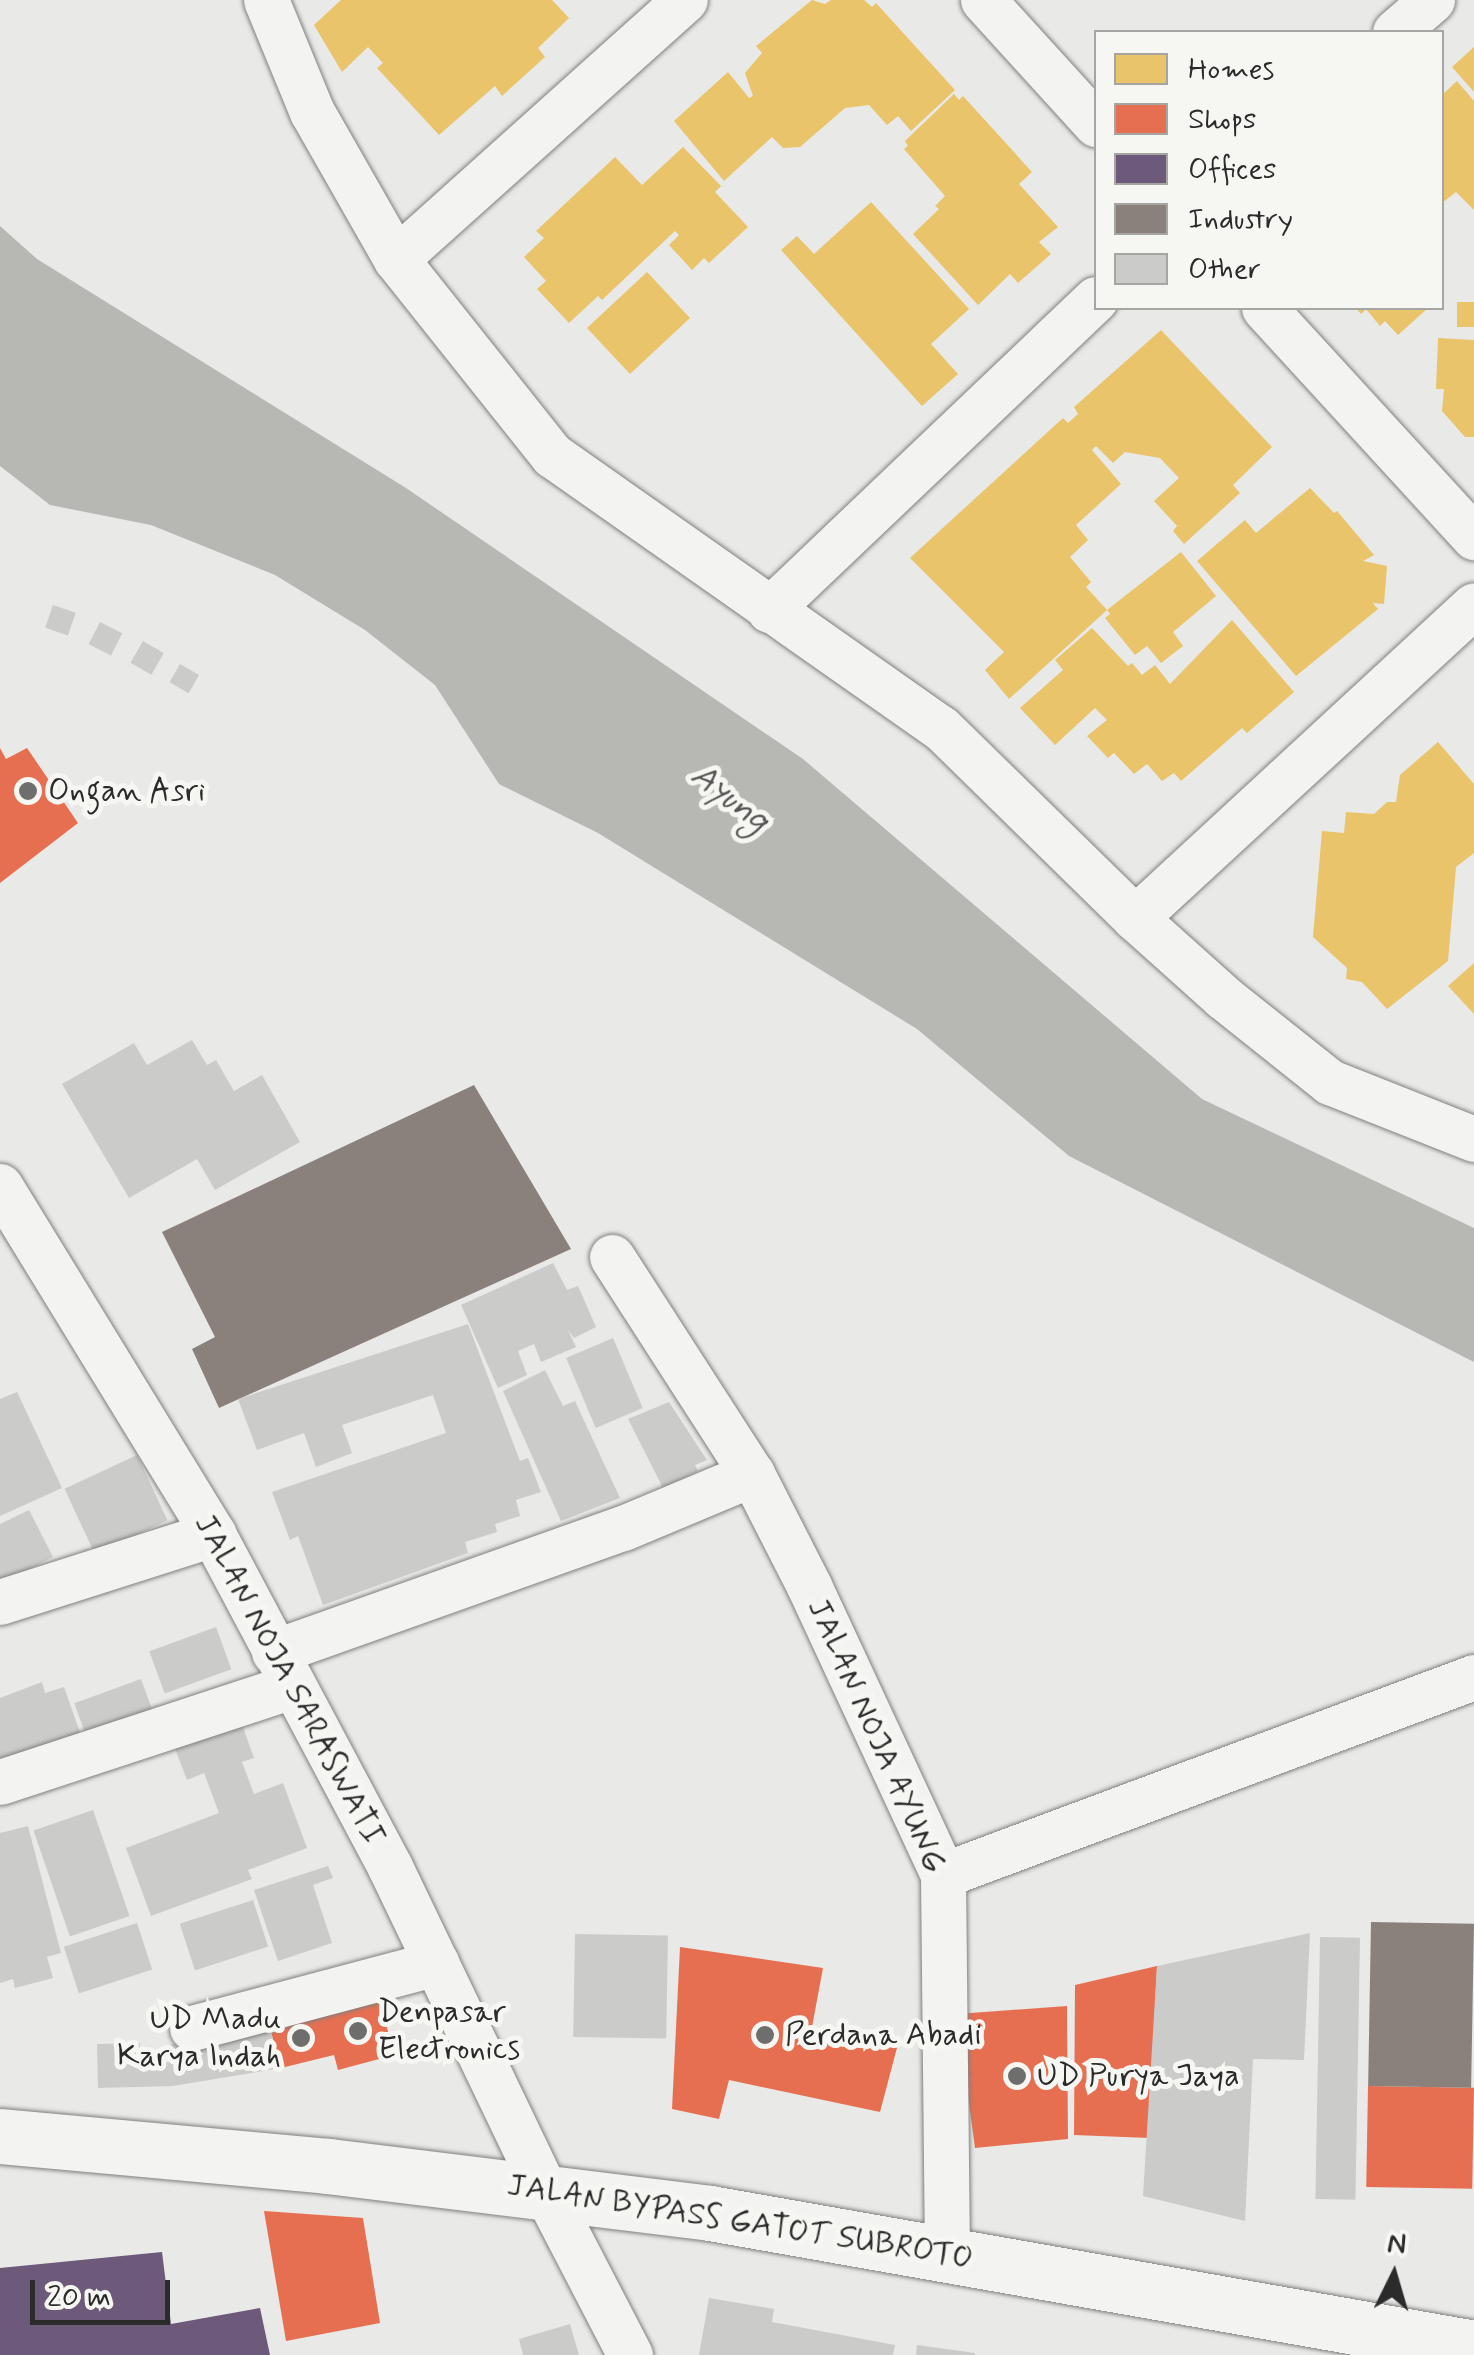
<!DOCTYPE html>
<style>
body{margin:0}
#map{position:relative;width:1474px;height:2355px;overflow:hidden;background:#e9e9e7;font-family:Mynerve,sans-serif}
div>[style]{position:absolute}
[style*='--x']{left:calc(var(--x)*1px);top:calc(var(--y)*1px);width:calc(var(--w)*1px);rotate:calc(var(--a)*1deg)}
.water>*{inset:0;background:#b7b7b4}
.homes>*{inset:0;background:#e9c46a;transform-origin:0 0}
.shops>*{inset:0;background:#e76f51;transform-origin:0 0}
.offices>*{inset:0;background:#6d597a}
.industry>*{inset:0;background:#8a817c;transform-origin:0 0}
.building>*{inset:0;background:#cbcbca;transform-origin:0 0}
.roads{filter:drop-shadow(0 0 2px #808080) drop-shadow(0 0 2px #808080)}
.street>*{height:45px;margin:-22.5px;padding:0 22.5px;transform-origin:22.5px;border-radius:22.5px;background:#f3f3f1}
.highway>*{height:55px;margin:-27.5px;padding:0 27.5px;transform-origin:27.5px;border-radius:27.5px;background:#f3f3f1}
.dots>*{width:28px;height:28px;translate:-50% -50%;box-sizing:border-box;border:5px solid #f6f6f2;border-radius:50%}
span{translate:-50% -50%;white-space:nowrap;text-align:center;line-height:1.15;-webkit-text-stroke:10px #f6f6f2;paint-order:stroke}
.poi-label{font-size:32px;color:#2b2b2b}
.left{translate:0 -50%;text-align:left}
.right{translate:-100% -50%;text-align:right}
.street-label{font-size:32px;color:#2b2b2b}
.water-label{font-size:35px;color:#545453;font-style:italic}
.legend{position:absolute;left:1094px;top:30px;width:350px;height:280px;box-sizing:border-box;background:#f6f6f2;border:2px solid #a5a5a2;margin:0;padding:12px 18px;list-style:none;font-size:30px;color:#2b2b2b}
.legend li{display:flex;align-items:center;gap:20px;height:50px}
.legend b{width:50px;border:2px solid #a5a5a2}
.north{position:absolute;left:1344px;top:2225px;width:100px;height:100px;-webkit-text-stroke:8px #f6f6f2;paint-order:stroke;rotate:5deg;font-size:28px;font-weight:700;line-height:40px;text-align:center;color:#2b2b2b}
.north::after{content:'';display:block;margin:auto;width:35px;height:45px;background:#2b2b2b;clip-path:polygon(50% 0,100% 100%,50% 72%,0 100%)}
.scale{position:absolute;left:30px;top:2280px;width:140px;height:45px;box-sizing:border-box;border:5px solid #2b2b2b;border-top:0;padding-left:12px;font-size:30px;line-height:35px;white-space:nowrap;color:#2b2b2b;-webkit-text-stroke:8px #f6f6f2;paint-order:stroke}
</style>
<div id="map">
<div class="water">
<i style="clip-path:polygon(0 226px,37px 259px,406px 488px,803px 759px,1202px 1099px,1474px 1228px,1474px 1362px,1069px 1156px,917px 1029px,598px 833px,499px 784px,435px 685px,365px 630px,275px 575px,151px 525px,50px 505px,0 466px)"></i>
</div>
<div class="homes">
<i style="clip-path:polygon(341px 0,552px 0,569px 18px,538px 48px,545px 57px,502px 96px,495px 86px,439px 135px,377px 68px,383px 63px,368px 47px,342px 72px,314px 25px)"></i>
<i style="clip-path:polygon(812px 0,825px 4px,831px 0,864px 0,872px 7px,876px 3px,955px 90px,911px 131px,898px 116px,887px 125px,869px 105px,845px 108px,800px 147px,783px 148px,772px 137px,724px 181px,674px 121px,728px 72px,749px 98px,753px 96px,745px 73px,762px 53px,756px 46px)"></i>
<i style="clip-path:polygon(1474px 47px,1474px 92px,1452px 67px)"></i>
<i style="clip-path:polygon(1457px 81px,1474px 101px,1474px 210px,1456px 192px,1442px 203px,1442px 95px)"></i>
<i style="clip-path:polygon(954px 94px,959px 100px,963px 96px,1032px 172px,1019px 184px,1058px 227px,1039px 242px,1051px 254px,1018px 283px,1010px 274px,978px 305px,913px 234px,939px 209px,935px 206px,945px 196px,904px 149px,908px 146px,905px 141px)"></i>
<i style="clip-path:polygon(683px 147px,721px 186px,715px 192px,748px 227px,709px 263px,704px 258px,692px 270px,669px 245px,679px 235px,675px 231px,602px 300px,598px 296px,569px 323px,537px 289px,546px 281px,524px 257px,544px 238px,536px 231px,615px 157px,642px 185px)"></i>
<i style="clip-path:polygon(871px 202px,969px 309px,931px 344px,958px 374px,922px 406px,781px 250px,797px 236px,814px 254px)"></i>
<i style="left:647px;top:272px;width:63px;height:82px;rotate:47deg"></i>
<i style="left:1457px;top:302px;width:17px;height:25px"></i>
<i style="clip-path:polygon(1356px 308px,1428px 308px,1398px 335px,1385px 321px,1380px 326px,1366px 309px,1361px 314px)"></i>
<i style="clip-path:polygon(1161px 330px,1272px 447px,1233px 485px,1240px 493px,1184px 544px,1173px 531px,1177px 526px,1154px 501px,1179px 478px,1160px 458px,1125px 452px,1113px 463px,1096px 446px,1092px 450px,1121px 484px,1076px 525px,1088px 540px,1070px 557px,1091px 582px,1086px 587px,1107px 610px,1009px 699px,985px 670px,1004px 652px,910px 558px,1063px 418px,1068px 423px,1078px 414px,1074px 407px)"></i>
<i style="clip-path:polygon(1438px 338px,1474px 340px,1474px 437px,1465px 437px,1442px 411px,1444px 389px,1436px 389px)"></i>
<i style="clip-path:polygon(1310px 488px,1334px 513px,1337px 511px,1374px 555px,1363px 561px,1387px 566px,1384px 604px,1373px 603px,1378px 609px,1296px 676px,1197px 561px,1245px 520px,1256px 533px)"></i>
<i style="clip-path:polygon(1181px 552px,1216px 596px,1173px 632px,1183px 646px,1161px 663px,1147px 646px,1135px 655px,1105px 618px,1110px 614px,1107px 610px)"></i>
<i style="clip-path:polygon(1232px 620px,1294px 692px,1247px 733px,1242px 728px,1181px 781px,1174px 773px,1162px 781px,1147px 764px,1134px 774px,1114px 753px,1108px 758px,1087px 736px,1107px 720px,1095px 708px,1055px 745px,1020px 708px,1063px 670px,1055px 660px,1092px 628px,1128px 666px,1132px 663px,1142px 675px,1155px 665px,1170px 684px)"></i>
<i style="clip-path:polygon(1438px 742px,1474px 784px,1474px 853px,1456px 867px,1448px 961px,1387px 1009px,1362px 982px,1346px 979px,1347px 968px,1313px 937px,1322px 831px,1344px 833px,1346px 812px,1374px 814px,1387px 802px,1396px 802px,1400px 775px)"></i>
<i style="clip-path:polygon(1474px 963px,1474px 1014px,1448px 986px)"></i>
</div>
<div class="shops">
<i style="clip-path:polygon(0 748px,6px 759px,27px 748px,78px 823px,0 883px)"></i>
<i style="clip-path:polygon(680px 1947px,823px 1968px,812px 2027px,898px 2044px,880px 2112px,729px 2080px,719px 2119px,672px 2109px)"></i>
<i style="clip-path:polygon(1157px 1966px,1149px 2138px,1074px 2135px,1075px 1985px)"></i>
<i style="clip-path:polygon(378px 1993px,394px 2055px,338px 2070px,334px 2055px,281px 2068px,268px 2021px)"></i>
<i style="clip-path:polygon(1067px 2006px,1068px 2139px,975px 2148px,957px 2014px)"></i>
<i style="left:1368px;top:2086px;width:106px;height:101px;rotate:1deg"></i>
<i style="clip-path:polygon(264px 2211px,363px 2218px,380px 2323px,286px 2341px)"></i>
</div>
<div class="offices">
<i style="clip-path:polygon(162px 2252px,171px 2324px,260px 2308px,270px 2355px,0 2355px,0 2268px)"></i>
</div>
<div class="industry">
<i style="clip-path:polygon(474px 1085px,571px 1249px,219px 1408px,192px 1349px,215px 1337px,162px 1232px)"></i>
<i style="left:1371px;top:1922px;width:103px;height:164px;rotate:1deg"></i>
</div>
<div class="building">
<i style="left:53px;top:605px;width:24px;height:24px;rotate:19deg"></i>
<i style="left:100px;top:622px;width:25px;height:25px;rotate:27deg"></i>
<i style="left:143px;top:641px;width:24px;height:25px;rotate:30deg"></i>
<i style="left:180px;top:664px;width:22px;height:21px;rotate:30deg"></i>
<i style="clip-path:polygon(192px 1040px,207px 1065px,216px 1060px,234px 1091px,262px 1075px,300px 1142px,215px 1190px,197px 1159px,129px 1198px,62px 1084px,134px 1043px,147px 1065px)"></i>
<i style="clip-path:polygon(553px 1263px,567px 1290px,578px 1286px,596px 1327px,574px 1338px,568px 1330px,576px 1347px,541px 1362px,534px 1344px,518px 1351px,527px 1375px,498px 1388px,461px 1305px)"></i>
<i style="clip-path:polygon(468px 1324px,520px 1461px,528px 1458px,541px 1492px,516px 1500px,520px 1516px,495px 1524px,497px 1532px,465px 1542px,468px 1553px,323px 1605px,298px 1536px,290px 1540px,272px 1492px,446px 1433px,433px 1395px,342px 1425px,352px 1453px,316px 1467px,304px 1433px,257px 1450px,238px 1399px)"></i>
<i style="left:613px;top:1338px;width:76px;height:51px;rotate:67deg"></i>
<i style="clip-path:polygon(545px 1370px,563px 1406px,575px 1401px,620px 1498px,561px 1521px,503px 1391px)"></i>
<i style="clip-path:polygon(17px 1392px,62px 1488px,0 1516px,0 1399px)"></i>
<i style="clip-path:polygon(669px 1402px,707px 1460px,695px 1465px,698px 1471px,663px 1488px,628px 1419px)"></i>
<i style="left:137px;top:1455px;width:72px;height:80px;rotate:65deg"></i>
<i style="clip-path:polygon(29px 1510px,53px 1557px,0 1584px,0 1524px)"></i>
<i style="left:216px;top:1627px;width:45px;height:71px;rotate:70deg"></i>
<i style="left:141px;top:1679px;width:44px;height:71px;rotate:70deg"></i>
<i style="clip-path:polygon(42px 1682px,45px 1693px,64px 1687px,83px 1741px,0 1770px,0 1698px)"></i>
<i style="clip-path:polygon(238px 1713px,254px 1758px,242px 1762px,254px 1794px,283px 1783px,307px 1848px,248px 1870px,252px 1879px,151px 1916px,126px 1848px,219px 1813px,204px 1773px,187px 1780px,171px 1738px)"></i>
<i style="left:93px;top:1810px;width:112px;height:63px;rotate:71deg"></i>
<i style="clip-path:polygon(28px 1826px,61px 1953px,47px 1957px,53px 1978px,15px 1988px,13px 1979px,0 1983px,0 1833px)"></i>
<i style="clip-path:polygon(328px 1866px,333px 1878px,313px 1885px,332px 1943px,278px 1961px,254px 1890px)"></i>
<i style="left:253px;top:1900px;width:49px;height:77px;rotate:72deg"></i>
<i style="left:137px;top:1923px;width:49px;height:77px;rotate:72deg"></i>
<i style="clip-path:polygon(1310px 1933px,1304px 2060px,1253px 2059px,1245px 2221px,1143px 2196px,1157px 1966px)"></i>
<i style="left:575px;top:1934px;width:93px;height:103px;rotate:1deg"></i>
<i style="left:1320px;top:1937px;width:40px;height:262px;rotate:1deg"></i>
<i style="clip-path:polygon(268px 2021px,281px 2068px,173px 2086px,98px 2088px,97px 2044px,140px 2043px,140px 2063px,172px 2062px,171px 2044px,220px 2040px)"></i>
<i style="clip-path:polygon(709px 2298px,774px 2309px,772px 2322px,895px 2345px,893px 2355px,699px 2355px)"></i>
<i style="clip-path:polygon(570px 2324px,579px 2355px,523px 2355px,519px 2339px)"></i>
<i style="clip-path:polygon(917px 2345px,975px 2353px,975px 2355px,916px 2355px)"></i>
</div>
<div class="roads">
<div class="street">
<i style="--x:266;--y:0;--w:121;--a:67.7"></i>
<i style="--x:312;--y:112;--w:169;--a:60.3"></i>
<i style="--x:396;--y:259;--w:251;--a:51.5"></i>
<i style="--x:552;--y:455;--w:475;--a:35.1"></i>
<i style="--x:941;--y:728;--w:272;--a:44.4"></i>
<i style="--x:1135;--y:918;--w:118;--a:41.9"></i>
<i style="--x:1223;--y:997;--w:137;--a:38.5"></i>
<i style="--x:1330;--y:1082;--w:155;--a:21.6"></i>
<i style="--x:983;--y:0;--w:168;--a:47.7"></i>
<i style="--x:1395;--y:32;--w:49;--a:-40.9"></i>
<i style="--x:396;--y:259;--w:388;--a:-41.9"></i>
<i style="--x:1264;--y:308;--w:311;--a:47.5"></i>
<i style="--x:769;--y:610;--w:451;--a:-43.6"></i>
<i style="--x:1135;--y:918;--w:461;--a:-42.7"></i>
<i style="--x:0;--y:1186;--w:408;--a:58.5"></i>
<i style="--x:213;--y:1534;--w:377;--a:62"></i>
<i style="--x:390;--y:1867;--w:359;--a:64.4"></i>
<i style="--x:545;--y:2191;--w:185;--a:62.6"></i>
<i style="--x:612;--y:1257;--w:258;--a:57.2"></i>
<i style="--x:752;--y:1474;--w:126;--a:63"></i>
<i style="--x:809;--y:1586;--w:319;--a:65.1"></i>
<i style="--x:943;--y:1875;--w:377;--a:89.4"></i>
<i style="--x:0;--y:1602;--w:224;--a:-17.7"></i>
<i style="--x:274;--y:1652;--w:370;--a:-19.6"></i>
<i style="--x:623;--y:1528;--w:140;--a:-22.7"></i>
<i style="--x:0;--y:1782;--w:307;--a:-18.2"></i>
<i style="--x:943;--y:1875;--w:567;--a:-20.45"></i>
<i style="--x:192;--y:2028;--w:253;--a:-14.9"></i>
</div>
<div class="highway">
<i style="--x:0;--y:2136;--w:329;--a:5.2"></i>
<i style="--x:328;--y:2166;--w:385;--a:7"></i>
<i style="--x:710;--y:2213;--w:776;--a:10.02"></i>
</div>
</div>
<div class="dots">
<i style="left:28px;top:791px;background:#6e6e6d"></i>
<i style="left:358px;top:2031px;background:#6e6e6d"></i>
<i style="left:765px;top:2035px;background:#6e6e6d"></i>
<i style="left:301px;top:2038px;background:#6e6e6d"></i>
<i style="left:1017px;top:2076px;background:#6e6e6d"></i>
</div>
<div class="poi-label">
<span class="left" style="left:48px;top:791px">Ongan Asri</span>
<span class="left" style="left:378px;top:2031px">Denpasar<br>Electronics</span>
<span class="right" style="left:281px;top:2038px">UD Madu<br>Karya Indah</span>
<span class="left" style="left:785px;top:2035px">Perdana Abadi</span>
<span class="left" style="left:1037px;top:2076px">UD Purya Jaya</span>
</div>
<div class="street-label">
<span style="left:289px;top:1680px;rotate:62deg">JALAN NOJA SARASWATI</span>
<span style="left:876px;top:1736px;rotate:66deg">JALAN NOJA AYUNG</span>
<span style="left:740px;top:2222px;rotate:9deg">JALAN BYPASS GATOT SUBROTO</span>
</div>
<div class="water-label">
<span style="left:730px;top:798px;rotate:38deg">Ayung</span>
</div>
<ul class="legend">
<li><b style="height:28px;background:#e9c46a"></b>Homes</li>
<li><b style="height:28px;background:#e76f51"></b>Shops</li>
<li><b style="height:28px;background:#6d597a"></b>Offices</li>
<li><b style="height:28px;background:#8a817c"></b>Industry</li>
<li><b style="height:28px;background:#cbcbca"></b>Other</li>
</ul>
<div class="north">N</div>
<div class="scale">20 m</div>
</div>
